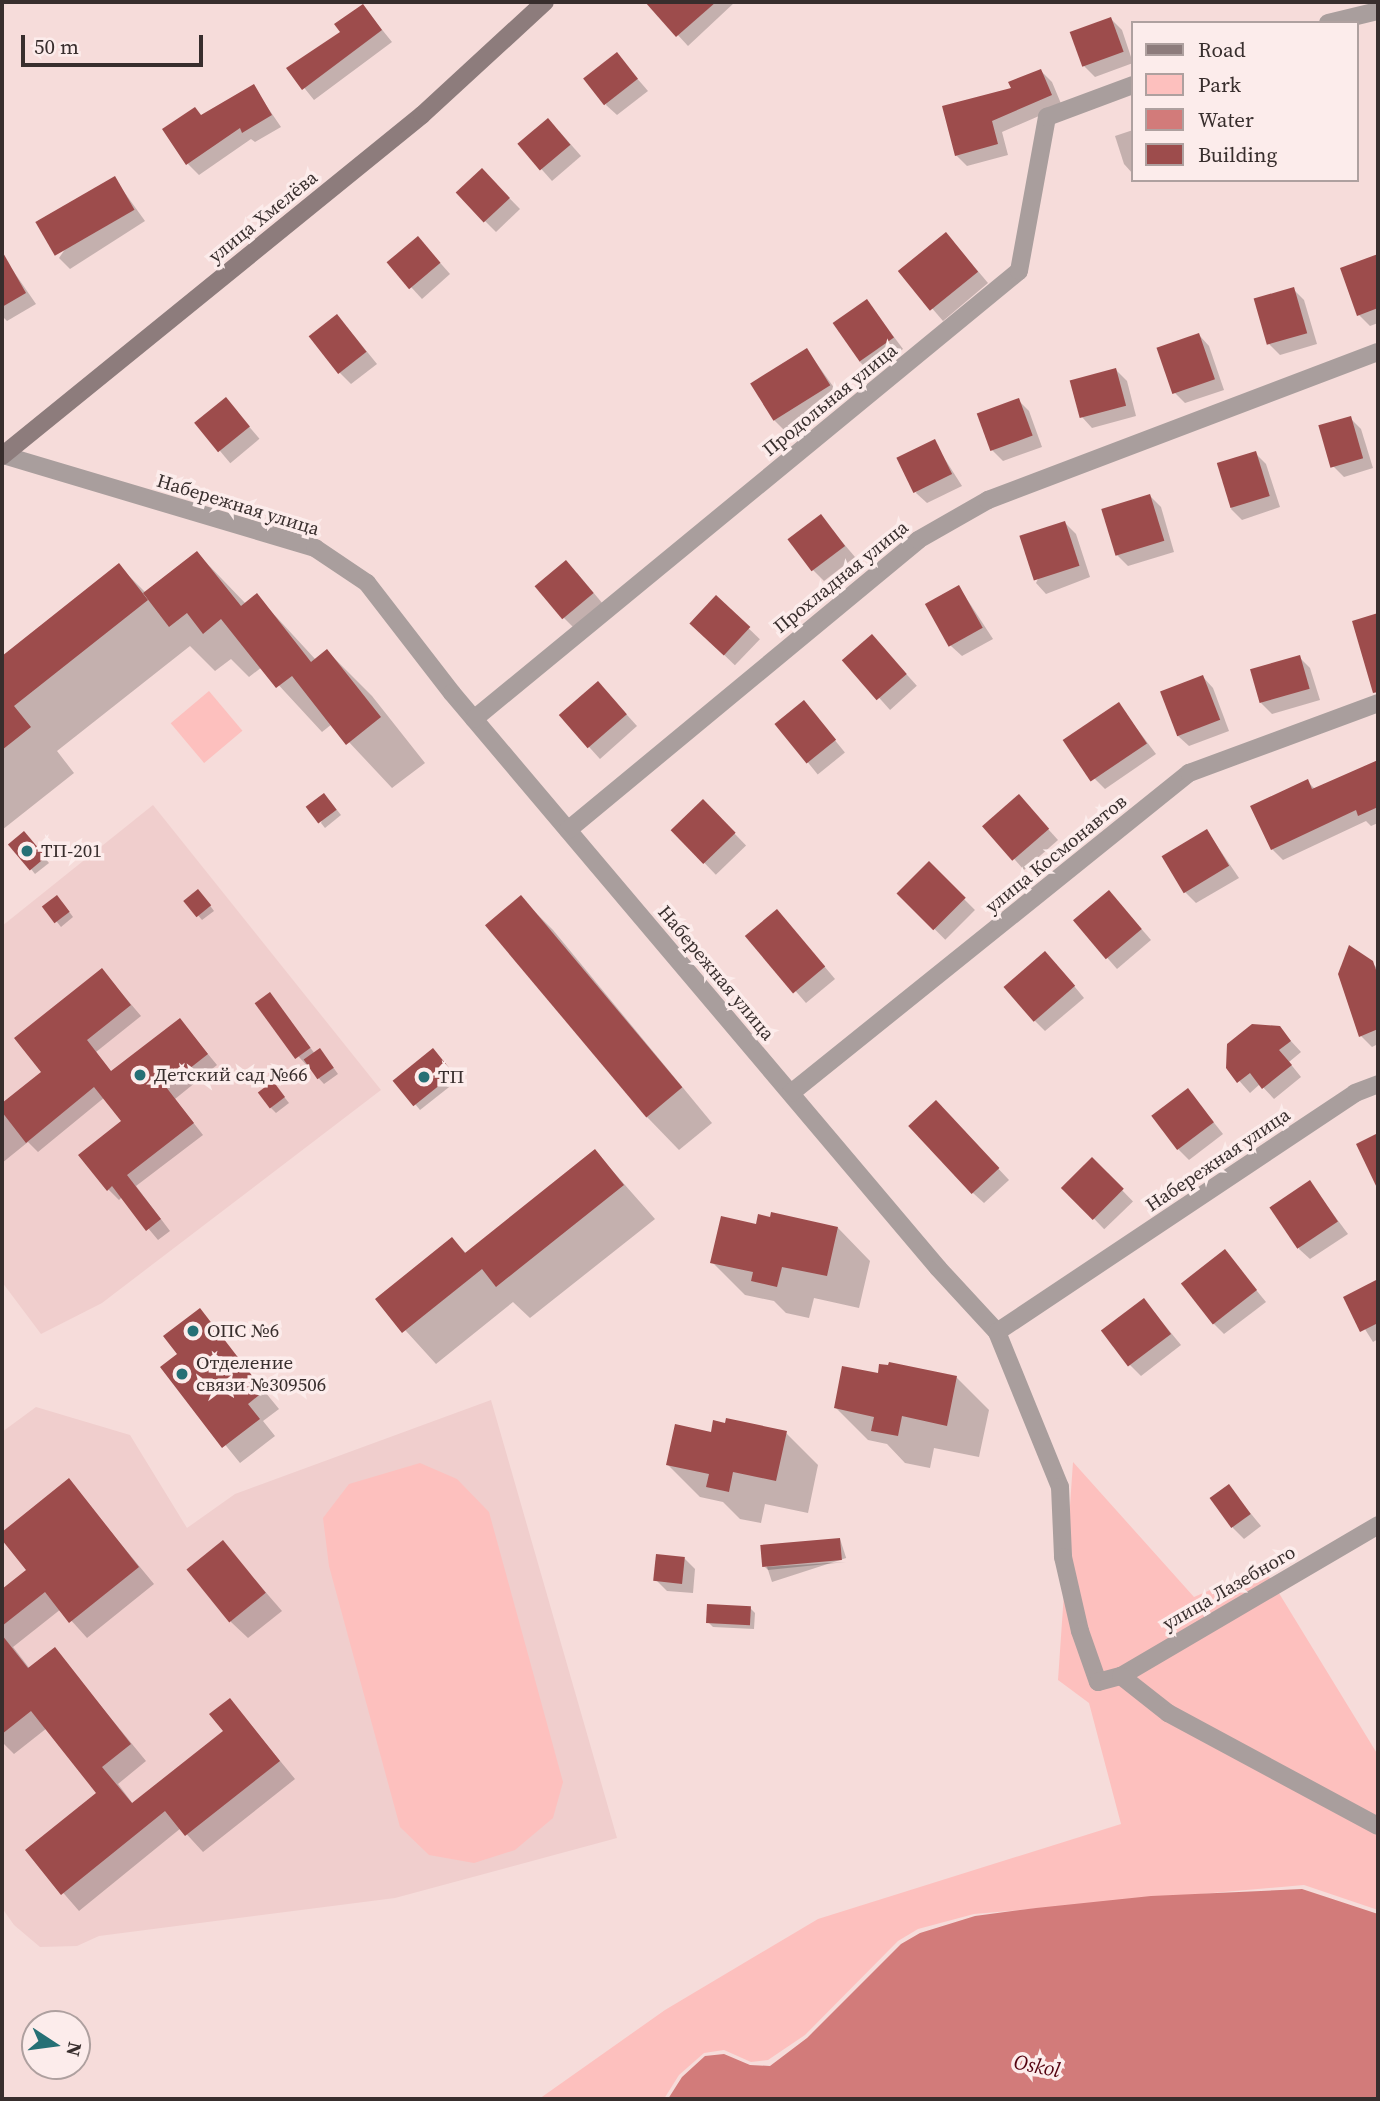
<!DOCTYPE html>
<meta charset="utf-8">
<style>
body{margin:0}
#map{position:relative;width:1380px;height:2101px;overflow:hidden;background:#f6dcda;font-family:"Source Serif 4",serif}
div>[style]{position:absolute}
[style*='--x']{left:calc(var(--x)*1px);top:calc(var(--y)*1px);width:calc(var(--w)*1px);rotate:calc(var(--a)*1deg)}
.built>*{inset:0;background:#f0cecd}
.green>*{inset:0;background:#fdc0be;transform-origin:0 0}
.water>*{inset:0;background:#d27b7a}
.shadow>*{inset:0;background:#0003;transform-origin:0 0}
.building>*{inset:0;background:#9d4c4c;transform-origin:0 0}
.street>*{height:18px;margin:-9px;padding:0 9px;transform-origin:9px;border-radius:9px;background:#a99e9d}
.secondary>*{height:18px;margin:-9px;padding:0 9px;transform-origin:9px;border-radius:9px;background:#8d7c7c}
.dots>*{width:19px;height:19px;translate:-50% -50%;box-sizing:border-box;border:4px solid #fceceb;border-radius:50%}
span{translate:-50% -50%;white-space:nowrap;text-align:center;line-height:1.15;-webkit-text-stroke:7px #fceceb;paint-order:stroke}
.street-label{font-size:19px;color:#382e2d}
.poi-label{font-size:19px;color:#382e2d}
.left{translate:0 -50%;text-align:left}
.water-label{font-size:21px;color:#540310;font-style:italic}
.frame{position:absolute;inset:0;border:4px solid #382e2d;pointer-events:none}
.legend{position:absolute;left:1131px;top:21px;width:228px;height:161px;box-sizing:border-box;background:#fceceb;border:2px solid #aea09f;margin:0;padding:9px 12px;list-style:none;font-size:21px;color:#382e2d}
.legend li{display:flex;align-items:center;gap:14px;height:35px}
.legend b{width:35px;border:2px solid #aea09f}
.north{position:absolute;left:21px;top:2010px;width:70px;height:70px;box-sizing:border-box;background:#fceceb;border:2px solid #aea09f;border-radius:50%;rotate:103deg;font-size:19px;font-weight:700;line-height:28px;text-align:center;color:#382e2d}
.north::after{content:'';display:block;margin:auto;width:24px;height:32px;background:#267075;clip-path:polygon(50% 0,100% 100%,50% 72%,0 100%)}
.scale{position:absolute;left:21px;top:35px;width:182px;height:32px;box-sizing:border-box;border:4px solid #382e2d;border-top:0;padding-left:9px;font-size:21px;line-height:24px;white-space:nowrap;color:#382e2d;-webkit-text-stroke:5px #fceceb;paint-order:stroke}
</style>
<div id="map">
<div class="built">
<i style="clip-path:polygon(153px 805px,381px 1090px,102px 1303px,41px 1334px,2px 1282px,2px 926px)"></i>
<i style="clip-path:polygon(491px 1400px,617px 1838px,395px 1898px,99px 1936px,77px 1946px,40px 1947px,14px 1925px,2px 1908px,2px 1432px,36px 1407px,130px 1435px,187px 1528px,235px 1494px)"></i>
</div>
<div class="green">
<i style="left:209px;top:691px;width:52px;height:50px;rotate:50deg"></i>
<i style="clip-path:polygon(1073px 1462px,1194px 1597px,1263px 1567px,1378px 1755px,1378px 1910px,1304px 1885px,974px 1914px,918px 1929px,898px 1941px,805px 2035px,768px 2060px,751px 2062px,724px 2050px,704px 2053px,679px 2075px,664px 2099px,539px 2099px,665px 2010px,818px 1919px,1121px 1824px,1089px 1703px,1058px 1680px)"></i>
<i style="clip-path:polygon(420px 1463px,457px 1479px,489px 1512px,563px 1782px,553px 1818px,515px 1850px,474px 1863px,429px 1855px,400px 1827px,329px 1566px,323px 1518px,349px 1484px)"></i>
</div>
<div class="water">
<i style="clip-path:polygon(1302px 1889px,1378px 1914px,1378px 2099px,668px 2099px,682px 2077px,705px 2056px,724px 2054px,750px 2065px,770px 2066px,807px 2038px,901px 1944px,920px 1933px,975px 1916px,1036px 1908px,1151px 1896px)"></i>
</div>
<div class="shadow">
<i style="clip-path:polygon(658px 2px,735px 2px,688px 46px,652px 7px)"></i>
<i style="clip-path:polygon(363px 6px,392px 42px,314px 100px,289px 69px,342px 33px)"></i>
<i style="clip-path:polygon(1111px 19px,1122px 30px,1133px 63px,1095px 77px,1084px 66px)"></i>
<i style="clip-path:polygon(617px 55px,648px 91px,617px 115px,606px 105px)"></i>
<i style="clip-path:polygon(1041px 71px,1052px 82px,1062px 106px,1002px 132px,1008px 155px,967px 166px,956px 155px,1013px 89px)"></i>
<i style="clip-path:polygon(253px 86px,281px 127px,255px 142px,251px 139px,199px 175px,188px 164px,202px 117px)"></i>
<i style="clip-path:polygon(1133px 130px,1133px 174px,1124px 164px,1115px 136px)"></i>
<i style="clip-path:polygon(559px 131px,581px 156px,552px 181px,520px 145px)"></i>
<i style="clip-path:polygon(482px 170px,520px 209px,496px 232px,485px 221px)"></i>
<i style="clip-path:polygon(114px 178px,145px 221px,70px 269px,59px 258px)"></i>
<i style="clip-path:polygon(956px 245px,988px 283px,943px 321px,901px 272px)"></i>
<i style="clip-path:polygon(428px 249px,450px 274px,422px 299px,389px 263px)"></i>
<i style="clip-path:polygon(1376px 257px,1378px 323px,1370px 326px,1359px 315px)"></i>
<i style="clip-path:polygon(7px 262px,36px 304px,7px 321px,2px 316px,2px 265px)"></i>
<i style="clip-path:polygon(1293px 289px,1304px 300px,1317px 344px,1280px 355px,1269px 344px)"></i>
<i style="clip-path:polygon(867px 301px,903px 349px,870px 372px,859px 361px)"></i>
<i style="clip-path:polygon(347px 327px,377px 364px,351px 384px,340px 373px)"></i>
<i style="clip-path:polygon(1199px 335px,1209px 346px,1224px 390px,1185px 403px,1174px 392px)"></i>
<i style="clip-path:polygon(807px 350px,840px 396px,785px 431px,774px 420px)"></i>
<i style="clip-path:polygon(1116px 370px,1127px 381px,1136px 416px,1092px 428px,1082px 417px)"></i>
<i style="left:226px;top:399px;width:52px;height:38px;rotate:50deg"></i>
<i style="clip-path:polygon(1018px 400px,1029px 411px,1042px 447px,1003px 461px,992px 450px,979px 415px)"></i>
<i style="clip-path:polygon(1350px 418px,1361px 429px,1373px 468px,1344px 477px,1333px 466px)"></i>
<i style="clip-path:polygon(934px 442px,962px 486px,927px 503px,916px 493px)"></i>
<i style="clip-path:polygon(1255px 453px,1266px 464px,1280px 507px,1242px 520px,1231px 509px)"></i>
<i style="clip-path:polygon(1150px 496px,1161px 507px,1174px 552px,1128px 566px,1117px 555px)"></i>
<i style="clip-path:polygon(821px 517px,855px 557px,824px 581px,813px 570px)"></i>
<i style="clip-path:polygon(1065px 523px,1076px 534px,1090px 577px,1046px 594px,1036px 583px)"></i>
<i style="clip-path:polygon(197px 553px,246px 604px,257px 596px,316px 660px,327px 651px,372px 696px,425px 763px,392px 788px,332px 724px,322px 732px,262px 667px,249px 677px,231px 659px,215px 671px,190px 646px,57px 751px,74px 773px,2px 830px,2px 696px,6px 693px,2px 658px,119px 566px,146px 593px)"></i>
<i style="clip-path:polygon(577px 573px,603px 604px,575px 629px,564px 618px)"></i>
<i style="clip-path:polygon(959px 587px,993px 639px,962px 656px,951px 646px)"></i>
<i style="left:716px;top:597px;width:61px;height:36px;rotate:44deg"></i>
<i style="left:872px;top:636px;width:67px;height:36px;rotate:48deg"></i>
<i style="clip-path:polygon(1299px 657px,1310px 668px,1320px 700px,1272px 714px,1261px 703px)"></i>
<i style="clip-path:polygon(1203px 677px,1213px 688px,1229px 731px,1189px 746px,1178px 736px,1162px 692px)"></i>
<i style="clip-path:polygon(608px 694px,637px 726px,600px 759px,561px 716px)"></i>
<i style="left:804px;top:702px;width:65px;height:35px;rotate:51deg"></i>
<i style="clip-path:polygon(1119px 705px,1156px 754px,1105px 789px,1094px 778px)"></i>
<i style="clip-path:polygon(1378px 762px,1378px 823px,1371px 826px,1366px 821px,1283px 860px,1272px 849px,1307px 781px,1316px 790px)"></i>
<i style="clip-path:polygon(329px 800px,341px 815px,325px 828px,321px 823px)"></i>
<i style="left:703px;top:801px;width:62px;height:42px;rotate:46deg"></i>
<i style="clip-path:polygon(1029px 808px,1058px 840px,1024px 870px,985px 826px)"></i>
<i style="clip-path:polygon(1207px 831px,1239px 878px,1196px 903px,1185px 892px)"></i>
<i style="clip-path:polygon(29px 838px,49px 863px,35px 874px,31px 869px)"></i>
<i style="left:929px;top:864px;width:65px;height:42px;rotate:45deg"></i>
<i style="clip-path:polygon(203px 896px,214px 911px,202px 920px,186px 901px)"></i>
<i style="clip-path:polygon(521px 898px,553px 930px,712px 1123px,679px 1150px,647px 1117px)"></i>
<i style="clip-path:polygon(62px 902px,73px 917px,61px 927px,45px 907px)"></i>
<i style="clip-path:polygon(1119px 903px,1151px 940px,1117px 969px,1075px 921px)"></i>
<i style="clip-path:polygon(787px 922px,835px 979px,806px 1003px,748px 936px)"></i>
<i style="clip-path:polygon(1371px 962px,1378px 969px,1378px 1044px,1372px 1047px,1361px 1036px)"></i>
<i style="clip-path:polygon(1056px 964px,1084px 998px,1045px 1031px,1034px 1020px)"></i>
<i style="clip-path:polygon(102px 970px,141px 1016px,96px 1052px,112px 1073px,180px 1020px,217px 1065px,175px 1099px,203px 1135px,136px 1186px,170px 1231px,158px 1240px,122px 1197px,119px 1200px,108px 1189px,123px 1121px,105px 1097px,38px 1152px,28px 1142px,2px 1163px,2px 1105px,43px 1072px)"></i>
<i style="clip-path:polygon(274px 999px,315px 1054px,325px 1056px,338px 1074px,324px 1084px,299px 1057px)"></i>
<i style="clip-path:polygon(1279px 1028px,1301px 1052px,1289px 1062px,1301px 1077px,1274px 1099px,1260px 1084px,1250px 1093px,1228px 1068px)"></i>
<i style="clip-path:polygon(438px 1055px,458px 1080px,420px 1110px,396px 1081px)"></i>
<i style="clip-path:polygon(277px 1088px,289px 1103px,276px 1113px,271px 1108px)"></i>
<i style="clip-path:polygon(1188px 1090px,1223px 1134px,1189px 1160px,1178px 1149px)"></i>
<i style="clip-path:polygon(947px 1114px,1009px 1180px,984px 1203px,973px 1193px)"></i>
<i style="clip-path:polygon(595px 1151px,655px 1219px,530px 1318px,513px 1302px,436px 1364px,377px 1299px,452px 1239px,467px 1254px)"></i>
<i style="left:1092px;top:1159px;width:59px;height:40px;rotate:46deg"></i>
<i style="clip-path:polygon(1310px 1183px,1348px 1234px,1310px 1259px,1299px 1249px)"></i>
<i style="clip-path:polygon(757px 1226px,838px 1228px,870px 1261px,859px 1308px,814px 1298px,809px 1318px,786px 1313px,774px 1301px,745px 1295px,712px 1262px)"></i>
<i style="clip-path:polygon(1225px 1252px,1266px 1302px,1224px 1334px,1213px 1323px)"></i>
<i style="clip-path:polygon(1378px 1281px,1378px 1339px,1373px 1342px,1345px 1297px)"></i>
<i style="clip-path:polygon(1144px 1300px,1181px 1345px,1141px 1376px,1130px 1365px)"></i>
<i style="clip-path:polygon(199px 1311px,279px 1409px,263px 1421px,275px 1436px,240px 1463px,163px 1368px,179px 1355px)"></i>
<i style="clip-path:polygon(879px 1375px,956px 1377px,989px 1410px,979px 1457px,934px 1448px,930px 1468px,905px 1463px,887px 1444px,868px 1440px,836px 1408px)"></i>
<i style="clip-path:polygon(786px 1433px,818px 1465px,808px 1513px,765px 1504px,761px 1523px,740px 1519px,723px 1502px,700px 1497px,668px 1465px,712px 1434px)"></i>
<i style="clip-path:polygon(69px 1481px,154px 1584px,87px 1638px,61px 1609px,13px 1647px,30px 1669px,54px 1649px,146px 1761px,118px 1784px,133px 1804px,225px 1731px,230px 1700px,295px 1779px,203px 1852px,181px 1828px,79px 1911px,27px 1851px,98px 1793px,47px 1728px,14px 1754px,2px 1742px,2px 1591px,28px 1570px,2px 1534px)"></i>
<i style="clip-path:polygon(1229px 1487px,1261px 1526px,1244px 1539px,1233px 1528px)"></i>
<i style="left:840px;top:1539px;width:20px;height:78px;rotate:72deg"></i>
<i style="clip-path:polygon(223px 1543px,282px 1611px,248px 1638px,231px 1622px)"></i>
<i style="clip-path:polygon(684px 1558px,695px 1569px,693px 1593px,667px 1591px,656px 1580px)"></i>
<i style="clip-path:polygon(846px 1562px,768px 1570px,765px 1567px)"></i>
<i style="clip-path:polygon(750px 1608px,755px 1613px,754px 1629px,713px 1627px,708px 1622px)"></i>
</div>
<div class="building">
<i style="clip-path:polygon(645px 2px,716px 2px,676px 37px)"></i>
<i style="clip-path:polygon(363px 4px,382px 30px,302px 90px,286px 68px,340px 32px,334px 24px)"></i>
<i style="left:1111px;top:17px;width:37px;height:44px;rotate:70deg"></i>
<i style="left:617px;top:52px;width:34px;height:43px;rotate:52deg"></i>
<i style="clip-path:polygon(1041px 69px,1052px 95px,992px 121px,998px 144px,955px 156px,942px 106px,1011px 88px,1008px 82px)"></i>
<i style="clip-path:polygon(254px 84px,272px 115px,242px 133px,240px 128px,186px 165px,162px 129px,195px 107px,201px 115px)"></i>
<i style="left:548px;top:118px;width:35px;height:40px;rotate:50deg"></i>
<i style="left:482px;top:168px;width:41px;height:36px;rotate:47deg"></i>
<i style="left:115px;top:176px;width:39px;height:92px;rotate:60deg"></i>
<i style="left:946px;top:232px;width:51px;height:62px;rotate:51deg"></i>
<i style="left:418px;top:236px;width:35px;height:41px;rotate:50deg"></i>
<i style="clip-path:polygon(2px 251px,26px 293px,2px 307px)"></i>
<i style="clip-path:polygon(1378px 254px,1378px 308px,1357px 316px,1340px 268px)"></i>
<i style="left:1294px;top:287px;width:48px;height:42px;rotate:74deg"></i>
<i style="left:867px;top:299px;width:47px;height:42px;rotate:55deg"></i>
<i style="left:337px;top:314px;width:48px;height:36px;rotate:52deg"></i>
<i style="left:1199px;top:333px;width:49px;height:45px;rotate:71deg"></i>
<i style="left:807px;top:348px;width:44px;height:67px;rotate:58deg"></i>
<i style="left:1116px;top:368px;width:39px;height:48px;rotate:75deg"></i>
<i style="left:226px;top:397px;width:38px;height:41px;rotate:51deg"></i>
<i style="left:1019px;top:398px;width:40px;height:45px;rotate:70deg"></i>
<i style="left:1351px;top:416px;width:44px;height:34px;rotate:74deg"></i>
<i style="left:935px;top:439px;width:39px;height:43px;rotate:64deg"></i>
<i style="left:1256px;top:451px;width:47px;height:41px;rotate:73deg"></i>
<i style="left:1150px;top:494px;width:49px;height:51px;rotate:73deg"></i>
<i style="left:821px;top:514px;width:40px;height:42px;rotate:53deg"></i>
<i style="left:1065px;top:521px;width:47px;height:48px;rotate:72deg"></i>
<i style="clip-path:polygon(197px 551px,241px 606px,257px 593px,311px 662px,327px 649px,381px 717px,346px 745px,292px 676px,276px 688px,221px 619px,203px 634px,187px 613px,169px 627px,143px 593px)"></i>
<i style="left:566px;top:560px;width:43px;height:41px;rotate:50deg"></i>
<i style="clip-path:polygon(119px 563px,148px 600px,14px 706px,31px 727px,2px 750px,2px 656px)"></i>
<i style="left:959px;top:585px;width:49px;height:39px;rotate:61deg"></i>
<i style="left:716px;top:595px;width:47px;height:39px;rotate:43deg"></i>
<i style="clip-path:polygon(1378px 613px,1378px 692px,1373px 693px,1352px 621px)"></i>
<i style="left:872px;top:634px;width:53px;height:40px;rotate:49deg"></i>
<i style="left:1300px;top:655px;width:35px;height:52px;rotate:74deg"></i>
<i style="left:1203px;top:675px;width:48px;height:46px;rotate:69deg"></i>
<i style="left:598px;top:681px;width:44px;height:52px;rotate:49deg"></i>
<i style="left:804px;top:700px;width:51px;height:38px;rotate:51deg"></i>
<i style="left:1119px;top:702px;width:50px;height:68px;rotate:56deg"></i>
<i style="clip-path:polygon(1378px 760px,1378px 807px,1358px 816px,1356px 810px,1271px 850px,1250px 806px,1308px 779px,1312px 789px)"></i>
<i style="left:324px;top:793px;width:21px;height:23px;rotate:53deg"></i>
<i style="left:1019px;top:794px;width:46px;height:49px;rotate:49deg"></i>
<i style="left:703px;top:799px;width:47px;height:45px;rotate:46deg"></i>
<i style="left:1207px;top:829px;width:43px;height:53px;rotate:59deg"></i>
<i style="left:24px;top:831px;width:34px;height:21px;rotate:50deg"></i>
<i style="left:929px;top:861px;width:52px;height:46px;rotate:45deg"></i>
<i style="left:198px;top:889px;width:21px;height:19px;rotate:51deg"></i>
<i style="left:1109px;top:890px;width:51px;height:47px;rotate:50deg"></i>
<i style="left:57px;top:895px;width:21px;height:19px;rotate:53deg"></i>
<i style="left:521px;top:895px;width:251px;height:47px;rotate:50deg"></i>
<i style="left:777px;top:909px;width:75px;height:42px;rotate:50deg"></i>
<i style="clip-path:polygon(1349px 945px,1373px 961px,1378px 976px,1378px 1029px,1359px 1037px,1338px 974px)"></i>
<i style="left:1045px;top:951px;width:46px;height:55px;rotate:49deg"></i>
<i style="clip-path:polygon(102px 968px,131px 1005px,87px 1040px,111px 1071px,180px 1018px,208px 1054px,166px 1087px,194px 1123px,127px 1175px,161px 1219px,146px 1231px,112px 1186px,107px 1191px,78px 1155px,121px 1121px,94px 1087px,26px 1143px,2px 1112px,2px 1103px,41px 1072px,14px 1038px)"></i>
<i style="left:270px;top:992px;width:69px;height:19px;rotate:54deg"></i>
<i style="clip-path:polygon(1252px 1024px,1280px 1026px,1291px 1041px,1279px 1050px,1292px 1065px,1262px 1089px,1250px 1073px,1237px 1083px,1226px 1068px,1227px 1044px)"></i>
<i style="left:320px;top:1048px;width:24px;height:20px;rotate:55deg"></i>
<i style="left:433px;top:1048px;width:33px;height:52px;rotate:51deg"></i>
<i style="left:273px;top:1081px;width:20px;height:19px;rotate:53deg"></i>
<i style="left:1188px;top:1088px;width:43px;height:46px;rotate:53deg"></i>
<i style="left:936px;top:1100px;width:93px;height:38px;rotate:47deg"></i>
<i style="clip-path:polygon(1378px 1133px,1378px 1190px,1356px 1144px)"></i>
<i style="clip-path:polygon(595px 1149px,624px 1185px,496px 1287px,482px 1269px,402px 1333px,375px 1299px,452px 1237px,465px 1253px)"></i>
<i style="left:1092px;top:1157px;width:45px;height:44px;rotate:45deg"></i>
<i style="left:1310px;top:1180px;width:50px;height:49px;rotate:56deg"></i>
<i style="clip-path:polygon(771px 1212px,838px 1227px,827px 1276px,782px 1267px,777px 1287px,751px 1281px,753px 1272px,710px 1263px,721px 1216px,756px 1224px,758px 1214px,770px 1217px)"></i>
<i style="left:1225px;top:1249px;width:52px;height:56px;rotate:52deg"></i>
<i style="clip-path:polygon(1378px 1279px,1378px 1323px,1360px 1332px,1343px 1297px)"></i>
<i style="left:1144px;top:1298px;width:45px;height:54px;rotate:53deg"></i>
<i style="clip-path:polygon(200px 1308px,264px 1391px,248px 1404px,260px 1419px,222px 1448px,160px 1367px,177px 1354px,163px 1336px)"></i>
<i style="clip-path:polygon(889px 1362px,957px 1376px,947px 1426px,902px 1416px,898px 1436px,871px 1431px,874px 1417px,834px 1408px,842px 1366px,878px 1373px,879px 1364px,888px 1365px)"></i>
<i style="clip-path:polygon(726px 1418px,787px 1431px,776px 1481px,733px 1472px,729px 1492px,706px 1487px,709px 1474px,666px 1465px,675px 1424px,711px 1432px,713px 1420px,725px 1423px)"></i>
<i style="clip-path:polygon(69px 1478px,139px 1567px,69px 1623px,45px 1592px,2px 1626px,2px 1589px,26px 1570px,2px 1540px,2px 1532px)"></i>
<i style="left:1229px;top:1484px;width:37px;height:24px;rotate:54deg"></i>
<i style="left:840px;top:1538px;width:22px;height:80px;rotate:85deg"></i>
<i style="left:223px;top:1540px;width:68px;height:47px;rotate:51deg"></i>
<i style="left:656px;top:1554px;width:29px;height:27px;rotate:6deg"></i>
<i style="left:707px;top:1604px;width:44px;height:19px;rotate:3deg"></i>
<i style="clip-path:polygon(2px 1635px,28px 1668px,55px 1647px,131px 1744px,102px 1767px,132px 1803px,223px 1731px,209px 1714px,230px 1698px,280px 1761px,185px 1836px,165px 1811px,61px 1895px,25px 1850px,96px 1793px,31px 1711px,2px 1734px)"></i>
</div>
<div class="street">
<i style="--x:1328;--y:23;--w:51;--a:-13.5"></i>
<i style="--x:3;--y:455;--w:326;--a:16.6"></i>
<i style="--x:315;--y:548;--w:63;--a:33.9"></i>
<i style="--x:367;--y:583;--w:139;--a:52.3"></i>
<i style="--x:452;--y:693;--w:753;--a:49.79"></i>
<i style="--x:938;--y:1268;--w:87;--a:47.3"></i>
<i style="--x:997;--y:1332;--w:167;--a:67.9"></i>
<i style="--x:1060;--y:1487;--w:70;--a:87.5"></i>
<i style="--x:1063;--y:1557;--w:76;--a:77.1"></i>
<i style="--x:1080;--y:1631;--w:54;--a:70.6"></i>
<i style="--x:1098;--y:1682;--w:24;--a:-15"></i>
<i style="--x:1121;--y:1676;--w:298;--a:-30.4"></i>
<i style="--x:474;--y:719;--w:705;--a:-39.42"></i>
<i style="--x:1019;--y:271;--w:157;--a:-79.7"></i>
<i style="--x:1047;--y:117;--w:92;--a:-20.4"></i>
<i style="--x:568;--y:830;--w:455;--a:-39.6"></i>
<i style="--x:918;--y:540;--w:81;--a:-29.7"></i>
<i style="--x:988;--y:500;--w:417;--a:-20.8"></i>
<i style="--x:791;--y:1093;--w:511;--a:-38.8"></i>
<i style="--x:1189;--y:773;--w:202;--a:-20.3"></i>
<i style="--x:997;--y:1332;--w:430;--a:-33.7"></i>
<i style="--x:1355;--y:1093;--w:25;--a:-21"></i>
<i style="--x:1121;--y:1676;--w:60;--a:38.2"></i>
<i style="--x:1168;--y:1713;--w:238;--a:28.3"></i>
</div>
<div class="secondary">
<i style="--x:2;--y:456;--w:541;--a:-39.07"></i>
<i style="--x:422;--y:115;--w:167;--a:-42.6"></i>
</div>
<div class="dots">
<i style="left:27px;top:851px;background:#267075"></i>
<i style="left:140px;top:1075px;background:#267075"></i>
<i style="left:424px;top:1077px;background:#267075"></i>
<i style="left:193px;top:1331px;background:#267075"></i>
<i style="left:182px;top:1374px;background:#267075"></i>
</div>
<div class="street-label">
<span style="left:263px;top:217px;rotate:-39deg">улица Хмелёва</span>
<span style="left:830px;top:400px;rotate:-39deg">Продольная улица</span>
<span style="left:238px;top:505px;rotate:17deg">Набережная улица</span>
<span style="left:841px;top:577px;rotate:-39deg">Прохладная улица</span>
<span style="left:1056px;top:854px;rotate:-39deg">улица Космонавтов</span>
<span style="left:716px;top:973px;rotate:50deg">Набережная улица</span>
<span style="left:1218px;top:1160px;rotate:-34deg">Набережная улица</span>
<span style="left:1229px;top:1588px;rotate:-30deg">улица Лазебного</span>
</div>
<div class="poi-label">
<span class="left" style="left:41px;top:851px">ТП-201</span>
<span class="left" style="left:154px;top:1075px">Детский сад №66</span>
<span class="left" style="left:438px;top:1077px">ТП</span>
<span class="left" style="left:207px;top:1331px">ОПС №6</span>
<span class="left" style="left:196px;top:1374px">Отделение<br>связи №309506</span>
</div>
<div class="water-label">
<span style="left:1037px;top:2066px;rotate:11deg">Oskol</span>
</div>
<div class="frame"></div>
<ul class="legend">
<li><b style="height:9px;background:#8d7c7c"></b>Road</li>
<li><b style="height:19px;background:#fdc0be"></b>Park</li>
<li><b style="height:19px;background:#d27b7a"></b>Water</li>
<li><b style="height:19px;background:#9d4c4c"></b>Building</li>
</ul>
<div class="north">N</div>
<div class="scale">50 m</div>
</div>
